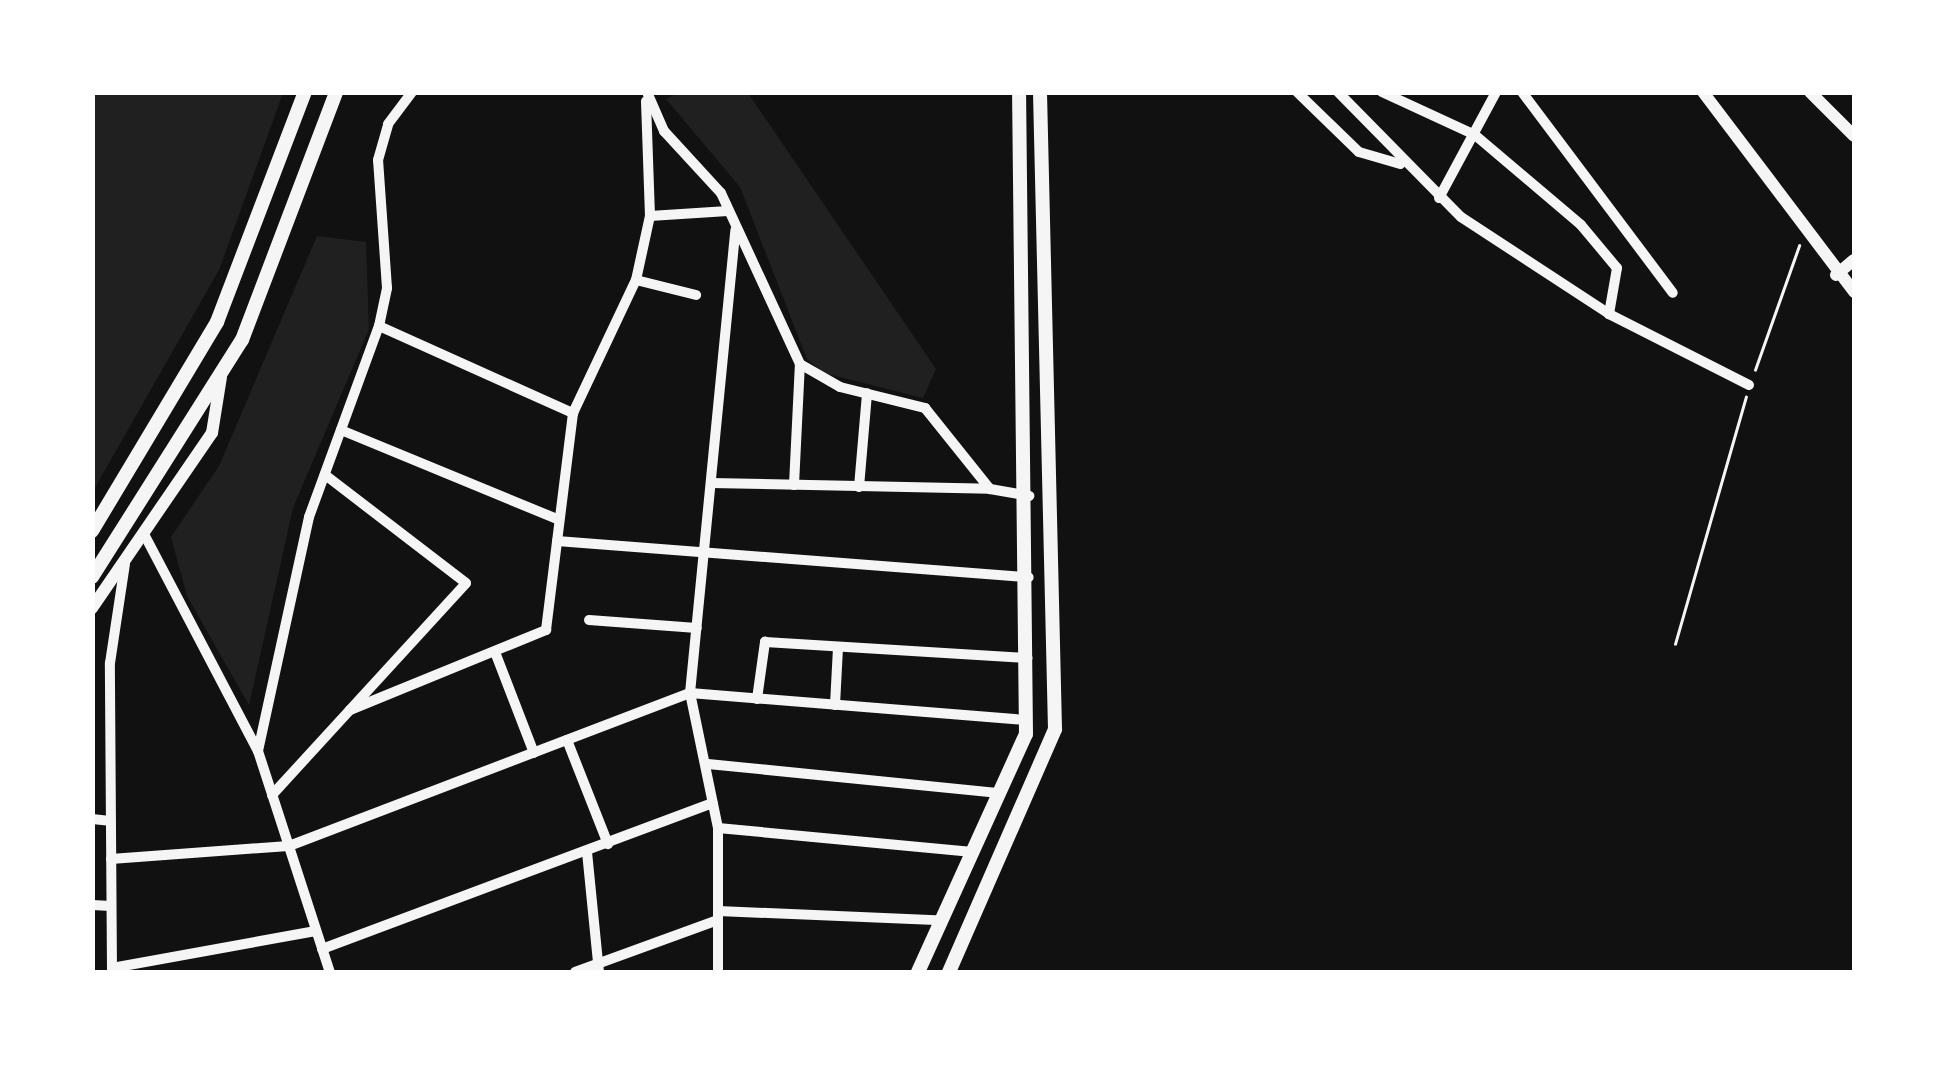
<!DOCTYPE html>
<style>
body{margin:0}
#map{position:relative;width:1947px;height:1065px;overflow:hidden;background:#111;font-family:"Varela Round",sans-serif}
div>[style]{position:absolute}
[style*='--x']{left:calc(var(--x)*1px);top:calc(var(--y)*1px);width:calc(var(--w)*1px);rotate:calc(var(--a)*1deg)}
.green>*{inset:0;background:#202020}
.path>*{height:2.5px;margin:-1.25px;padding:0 1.25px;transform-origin:1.25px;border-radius:1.25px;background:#f5f5f5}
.minor>*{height:10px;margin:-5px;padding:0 5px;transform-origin:5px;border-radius:5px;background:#f5f5f5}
.tertiary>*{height:12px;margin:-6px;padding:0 6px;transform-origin:6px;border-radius:6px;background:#f5f5f5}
.secondary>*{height:14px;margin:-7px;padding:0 7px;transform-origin:7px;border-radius:7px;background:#f5f5f5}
span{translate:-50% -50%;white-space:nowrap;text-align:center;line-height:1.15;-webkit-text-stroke:10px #fff;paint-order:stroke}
.frame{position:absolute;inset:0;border:95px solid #fff;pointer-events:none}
</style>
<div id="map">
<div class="green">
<i style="clip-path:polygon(93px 92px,283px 93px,219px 270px,93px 491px)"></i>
<i style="clip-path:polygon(678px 93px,748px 93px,936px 369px,923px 398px,824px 373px,807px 359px,740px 187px,666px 99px)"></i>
<i style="clip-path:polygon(317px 236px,366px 242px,369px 329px,293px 508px,249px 705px,187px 596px,171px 537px,219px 466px)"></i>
</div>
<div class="path">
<i style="--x:1755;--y:370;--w:132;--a:-70.5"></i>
<i style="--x:1675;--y:644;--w:257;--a:-74"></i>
</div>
<div class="minor">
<i style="--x:647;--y:92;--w:43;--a:66.4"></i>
<i style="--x:664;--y:131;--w:84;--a:47.4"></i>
<i style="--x:721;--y:193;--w:188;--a:65.2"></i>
<i style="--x:800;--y:364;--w:46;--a:29.9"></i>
<i style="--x:840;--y:387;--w:88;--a:13.9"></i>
<i style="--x:925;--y:408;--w:104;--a:51.3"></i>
<i style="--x:990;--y:489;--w:40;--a:10"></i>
<i style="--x:1297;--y:92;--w:86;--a:44.1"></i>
<i style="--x:1359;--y:152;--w:43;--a:16.3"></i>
<i style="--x:1338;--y:92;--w:175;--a:45.5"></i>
<i style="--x:1461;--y:217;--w:177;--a:33.2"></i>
<i style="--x:1609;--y:314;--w:157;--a:26.9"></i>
<i style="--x:1382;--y:92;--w:102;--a:24.8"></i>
<i style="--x:1475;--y:135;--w:139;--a:40.3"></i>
<i style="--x:1581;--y:225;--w:56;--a:50.1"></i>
<i style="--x:1617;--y:268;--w:47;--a:99.9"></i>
<i style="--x:1522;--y:92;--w:251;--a:53.1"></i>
<i style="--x:1439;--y:198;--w:120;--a:-61.7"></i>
<i style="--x:650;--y:216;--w:78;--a:-3.7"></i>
<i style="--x:636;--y:280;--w:62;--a:14"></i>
<i style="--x:379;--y:326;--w:213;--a:24.2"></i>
<i style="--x:341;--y:430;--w:236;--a:22.4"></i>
<i style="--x:711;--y:483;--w:279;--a:1.2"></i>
<i style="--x:794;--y:485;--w:121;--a:-87.2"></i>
<i style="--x:859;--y:487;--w:94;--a:-85.1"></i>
<i style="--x:144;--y:534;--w:245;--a:62.3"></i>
<i style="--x:258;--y:751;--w:232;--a:72"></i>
<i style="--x:557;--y:541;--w:473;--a:4.4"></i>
<i style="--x:589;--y:620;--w:108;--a:4.2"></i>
<i style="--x:495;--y:652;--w:108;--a:68.9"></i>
<i style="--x:757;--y:699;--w:58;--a:-82"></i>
<i style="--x:765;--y:642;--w:263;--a:3.5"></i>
<i style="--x:835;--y:705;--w:58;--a:-87"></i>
<i style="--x:350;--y:710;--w:212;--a:-22.2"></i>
<i style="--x:546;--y:630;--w:219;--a:-82.9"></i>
<i style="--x:573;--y:413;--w:147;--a:-64.7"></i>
<i style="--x:636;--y:280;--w:66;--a:-77.7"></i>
<i style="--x:650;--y:216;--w:115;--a:-92"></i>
<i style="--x:567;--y:740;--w:112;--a:68.5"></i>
<i style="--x:258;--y:751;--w:239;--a:-77.7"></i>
<i style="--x:309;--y:517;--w:203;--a:-69.9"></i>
<i style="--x:379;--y:326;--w:39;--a:-78"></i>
<i style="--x:387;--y:288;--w:128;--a:-94"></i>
<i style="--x:378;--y:160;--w:37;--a:-74"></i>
<i style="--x:388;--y:124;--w:40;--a:-53"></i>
<i style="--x:708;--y:764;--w:293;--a:5.7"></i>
<i style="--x:272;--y:795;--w:287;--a:-47.5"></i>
<i style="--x:466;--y:583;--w:178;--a:-142.5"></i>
<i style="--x:92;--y:819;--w:18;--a:6"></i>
<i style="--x:718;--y:828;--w:253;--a:5.4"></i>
<i style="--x:587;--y:852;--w:121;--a:84.3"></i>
<i style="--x:111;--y:859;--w:178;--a:-4.2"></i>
<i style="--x:289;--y:846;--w:429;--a:-20.9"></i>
<i style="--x:690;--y:693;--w:338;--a:4.6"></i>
<i style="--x:92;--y:905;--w:19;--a:3"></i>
<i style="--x:718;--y:911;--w:218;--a:2.4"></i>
<i style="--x:322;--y:949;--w:417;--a:-20.5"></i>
<i style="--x:112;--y:968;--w:207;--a:-10.3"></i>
<i style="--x:112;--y:972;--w:309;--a:-90.4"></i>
<i style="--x:110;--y:663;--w:100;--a:-81.4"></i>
<i style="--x:575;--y:972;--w:152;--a:-20"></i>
<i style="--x:718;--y:920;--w:92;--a:-90"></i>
<i style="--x:718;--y:828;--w:138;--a:-101.7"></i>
<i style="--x:690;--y:693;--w:465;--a:-84.4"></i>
<i style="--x:718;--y:972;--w:52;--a:-90"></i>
</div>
<div class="tertiary">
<i style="--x:1703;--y:92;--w:251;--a:52.9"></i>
<i style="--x:1810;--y:92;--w:62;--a:45"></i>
<i style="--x:1836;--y:275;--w:23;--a:-40"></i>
<i style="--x:92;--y:608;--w:212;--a:-55.6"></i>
<i style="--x:212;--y:433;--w:57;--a:-80.9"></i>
</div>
<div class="secondary">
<i style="--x:92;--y:531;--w:244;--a:-59.1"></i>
<i style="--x:217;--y:322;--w:246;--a:-69.1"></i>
<i style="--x:92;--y:577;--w:280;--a:-57.7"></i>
<i style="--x:242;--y:340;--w:265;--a:-69.2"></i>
<i style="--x:918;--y:972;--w:261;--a:-65.6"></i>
<i style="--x:1026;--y:734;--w:642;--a:-90.62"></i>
<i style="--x:949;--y:972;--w:265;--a:-66.4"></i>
<i style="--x:1055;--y:729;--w:637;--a:-91.35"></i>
</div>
<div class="frame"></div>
</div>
